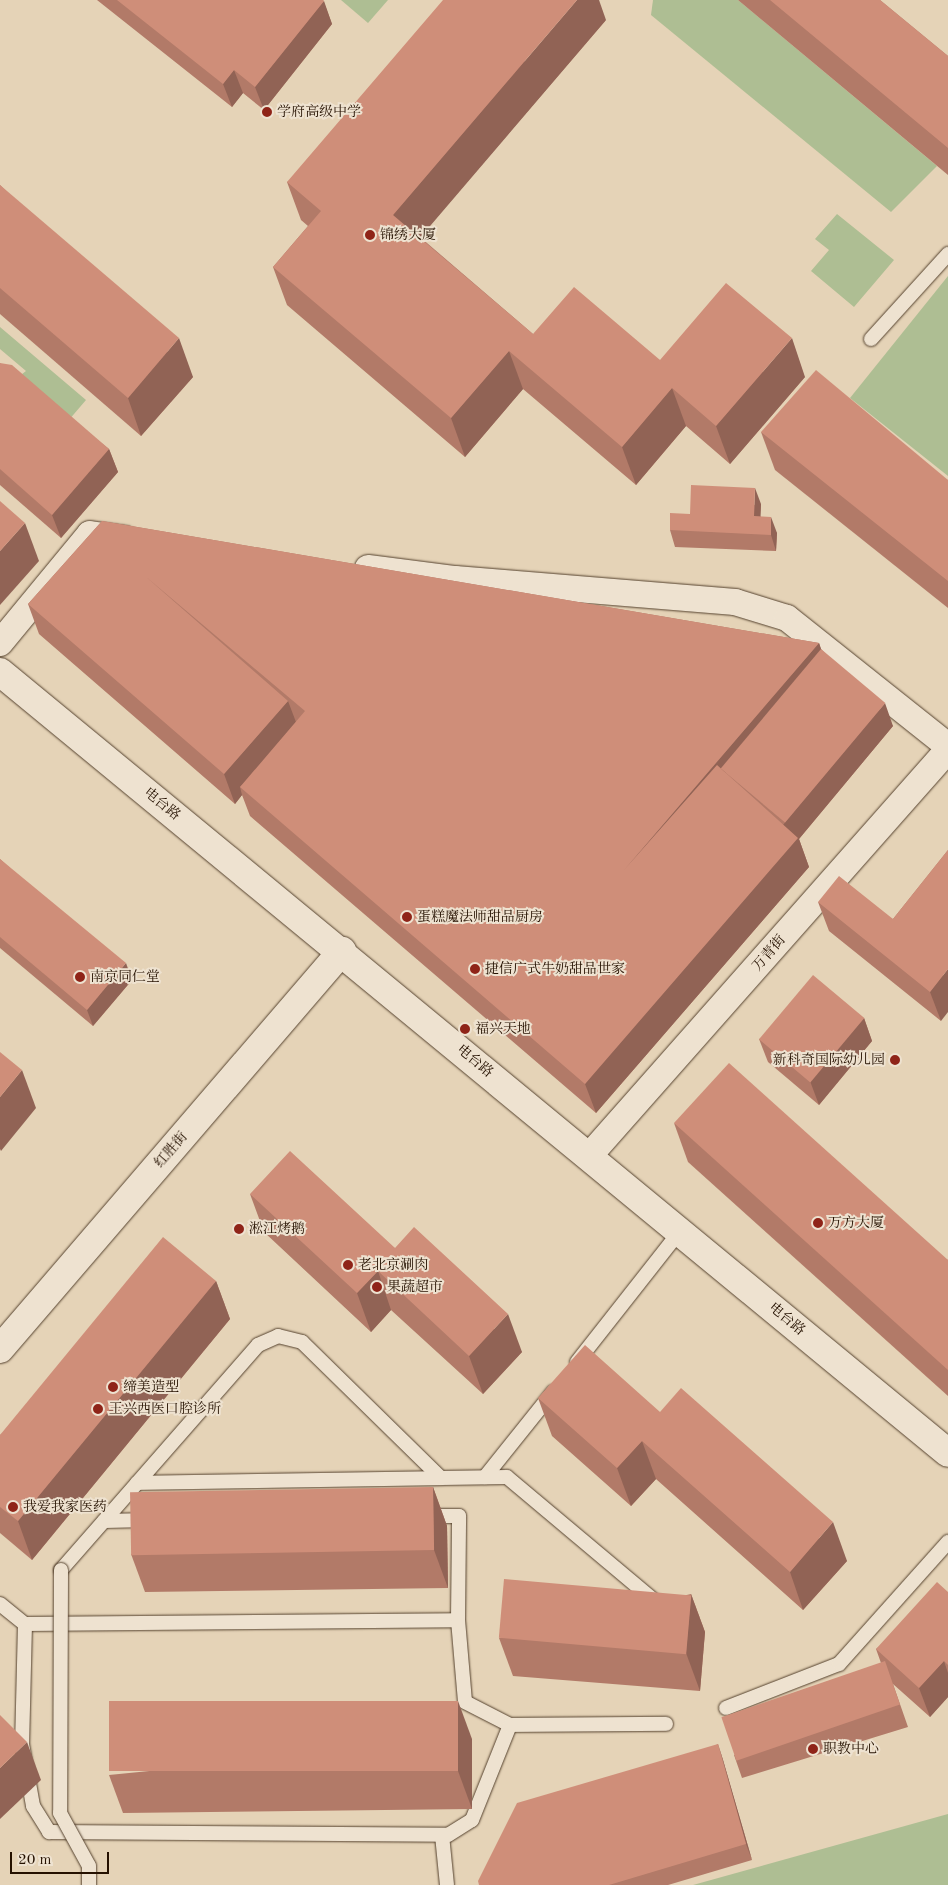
<!DOCTYPE html>
<meta charset="utf-8">
<style>
body{margin:0}
#map{position:relative;width:948px;height:1885px;overflow:hidden;background:#e5d3b7;font-family:"Old Standard TT","Noto Serif SC",serif}
div>[style]{position:absolute}
[style*='--x']{left:calc(var(--x)*1px);top:calc(var(--y)*1px);width:calc(var(--w)*1px);rotate:calc(var(--a)*1deg)}
.green>*{inset:0;background:#aebe93}
.roads{filter:drop-shadow(0 0 1px #55422e) drop-shadow(0 0 1px #55422e)}
.lane>*{height:14px;margin:-7px;padding:0 7px;transform-origin:7px;border-radius:7px;background:#eee2d0}
.street>*{height:26px;margin:-13px;padding:0 13px;transform-origin:13px;border-radius:13px;background:#eee2d0}
.secondary>*{height:28px;margin:-14px;padding:0 14px;transform-origin:14px;border-radius:14px;background:#eee2d0}
.bridges{filter:drop-shadow(0 0 1px #55422e) drop-shadow(0 0 1px #55422e)}
.lane-bridge>*{height:14px;margin:-7px;padding:0 7px;transform-origin:7px;border-radius:7px;background:#eee2d0}
.wall>*{inset:0;background:#b27a68}
.shaded-wall>*{inset:0;background:#916355}
.building>*{inset:0;background:#cf8e79;transform-origin:0 0}
.dots>*{width:14px;height:14px;translate:-50% -50%;box-sizing:border-box;border:2px solid #eee2d0;border-radius:50%}
span{translate:-50% -50%;white-space:nowrap;text-align:center;line-height:1.15;-webkit-text-stroke:4px #eee2d0;paint-order:stroke}
.poi-label{font-size:14px;color:#251100}
.left{translate:0 -50%;text-align:left}
.right{translate:-100% -50%;text-align:right}
.street-label{font-size:14px;color:#251100}
.scale{position:absolute;left:10px;top:1852px;width:99px;height:22px;box-sizing:border-box;border:2px solid #251100;border-top:0;padding-left:6px;font-size:15px;line-height:18px;white-space:nowrap;color:#251100;-webkit-text-stroke:4px #eee2d0;paint-order:stroke}
</style>
<div id="map">
<div class="green">
<i style="clip-path:polygon(341px 0,388px 0,368px 23px)"></i>
<i style="clip-path:polygon(653px 0,738px 0,937px 166px,891px 212px,651px 15px)"></i>
<i style="clip-path:polygon(837px 214px,894px 260px,854px 307px,811px 271px,829px 250px,815px 239px)"></i>
<i style="clip-path:polygon(948px 276px,948px 476px,850px 398px)"></i>
<i style="clip-path:polygon(0 327px,86px 400px,68px 421px,17px 378px,26px 371px,0 349px)"></i>
<i style="clip-path:polygon(948px 1814px,948px 1885px,693px 1885px)"></i>
</div>
<div class="roads">
<div class="lane">
<i style="--x:871;--y:339;--w:115;--a:-47.8"></i>
<i style="--x:577;--y:1362;--w:167;--a:-51.8"></i>
<i style="--x:485;--y:1477;--w:109;--a:-51.3"></i>
<i style="--x:137;--y:1483;--w:304;--a:-0.9"></i>
<i style="--x:104;--y:1521;--w:44;--a:-1.3"></i>
<i style="--x:61;--y:1570;--w:299;--a:-48.8"></i>
<i style="--x:258;--y:1345;--w:22;--a:-24"></i>
<i style="--x:278;--y:1336;--w:25;--a:14"></i>
<i style="--x:302;--y:1342;--w:194;--a:44.4"></i>
<i style="--x:441;--y:1478;--w:66;--a:-0.9"></i>
<i style="--x:507;--y:1477;--w:193;--a:40"></i>
<i style="--x:0;--y:1604;--w:32;--a:39"></i>
<i style="--x:25;--y:1624;--w:433;--a:-0.5"></i>
<i style="--x:458;--y:1620;--w:104;--a:-89.4"></i>
<i style="--x:459;--y:1516;--w:34;--a:180"></i>
<i style="--x:458;--y:1620;--w:82;--a:85.1"></i>
<i style="--x:465;--y:1702;--w:51;--a:27.1"></i>
<i style="--x:25;--y:1624;--w:120;--a:91.4"></i>
<i style="--x:22;--y:1744;--w:63;--a:79.9"></i>
<i style="--x:33;--y:1806;--w:31;--a:58"></i>
<i style="--x:49;--y:1832;--w:399;--a:0.4"></i>
<i style="--x:448;--y:1835;--w:28;--a:-32"></i>
<i style="--x:472;--y:1820;--w:102;--a:-68.2"></i>
<i style="--x:510;--y:1725;--w:156;--a:-0.4"></i>
<i style="--x:726;--y:1708;--w:121;--a:-21.3"></i>
<i style="--x:839;--y:1664;--w:164;--a:-48.2"></i>
<i style="--x:442;--y:1835;--w:50;--a:84.3"></i>
</div>
<div class="street">
<i style="--x:368;--y:568;--w:88;--a:7.2"></i>
<i style="--x:455;--y:579;--w:281;--a:4.7"></i>
<i style="--x:735;--y:602;--w:54;--a:17.1"></i>
<i style="--x:787;--y:618;--w:206;--a:38.5"></i>
<i style="--x:0;--y:643;--w:141;--a:-50.5"></i>
<i style="--x:90;--y:534;--w:35;--a:8"></i>
<i style="--x:589;--y:1156;--w:542;--a:-48.52"></i>
</div>
<div class="secondary">
<i style="--x:0;--y:672;--w:1228;--a:39.48"></i>
<i style="--x:0;--y:1349;--w:525;--a:-49.33"></i>
</div>
</div>
<div class="bridges">
<div class="lane-bridge">
<i style="--x:61;--y:1570;--w:243;--a:90.2"></i>
<i style="--x:60;--y:1813;--w:60;--a:61.3"></i>
<i style="--x:89;--y:1866;--w:19;--a:90"></i>
</div>
</div>
<div class="wall">
<i style="clip-path:polygon(97px 0,323px 0,332px 24px,264px 110px,243px 93px,232px 107px)"></i>
<i style="clip-path:polygon(738px 0,880px 0,948px 56px,948px 175px)"></i>
<i style="clip-path:polygon(606px 20px,420px 237px,533px 334px,660px 360px,805px 377px,730px 464px,686px 426px,636px 485px,523px 389px,465px 457px,287px 305px,273px 267px,308px 226px,301px 220px,287px 182px)"></i>
<i style="clip-path:polygon(0 185px,193px 377px,141px 436px,0 314px)"></i>
<i style="clip-path:polygon(0 363px,109px 449px,118px 472px,61px 538px,0 485px)"></i>
<i style="clip-path:polygon(761px 432px,948px 480px,948px 608px,775px 470px)"></i>
<i style="clip-path:polygon(761px 504px,760px 516px,777px 533px,776px 551px,675px 547px,670px 530px,690px 514px)"></i>
<i style="clip-path:polygon(102px 521px,819px 643px,821px 649px,893px 726px,799px 839px,809px 867px,596px 1113px,250px 816px,242px 795px,235px 804px,39px 634px,28px 604px)"></i>
<i style="clip-path:polygon(948px 850px,941px 1021px,829px 931px,818px 902px,893px 919px)"></i>
<i style="clip-path:polygon(0 859px,132px 980px,93px 1026px,0 948px)"></i>
<i style="clip-path:polygon(864px 1018px,872px 1041px,819px 1105px,768px 1062px,759px 1039px)"></i>
<i style="clip-path:polygon(674px 1123px,948px 1260px,948px 1396px,688px 1162px)"></i>
<i style="clip-path:polygon(250px 1194px,395px 1248px,522px 1352px,483px 1394px,391px 1310px,371px 1332px,264px 1232px)"></i>
<i style="clip-path:polygon(216px 1281px,230px 1319px,32px 1560px,0 1533px,0 1435px)"></i>
<i style="clip-path:polygon(538px 1398px,660px 1412px,847px 1561px,803px 1610px,656px 1479px,631px 1506px,552px 1436px)"></i>
<i style="clip-path:polygon(433px 1487px,447px 1526px,448px 1588px,145px 1592px,131px 1554px)"></i>
<i style="clip-path:polygon(948px 1592px,948px 1697px,930px 1717px,893px 1684px,908px 1727px,742px 1778px,734px 1755px,881px 1663px,876px 1649px)"></i>
<i style="clip-path:polygon(691px 1594px,705px 1632px,700px 1691px,513px 1676px,499px 1638px)"></i>
<i style="clip-path:polygon(472px 1739px,472px 1809px,123px 1813px,109px 1775px)"></i>
<i style="clip-path:polygon(718px 1744px,723px 1760px,752px 1860px,668px 1885px,479px 1885px)"></i>
</div>
<div class="shaded-wall">
<i style="clip-path:polygon(577px 0,599px 0,606px 20px,407px 253px,393px 215px)"></i>
<i style="clip-path:polygon(324px 1px,332px 24px,264px 110px,255px 87px)"></i>
<i style="clip-path:polygon(234px 70px,243px 93px,232px 107px,223px 84px)"></i>
<i style="clip-path:polygon(179px 338px,193px 377px,141px 436px,128px 398px)"></i>
<i style="clip-path:polygon(792px 338px,805px 377px,730px 464px,716px 426px)"></i>
<i style="clip-path:polygon(509px 351px,523px 389px,465px 457px,451px 418px)"></i>
<i style="clip-path:polygon(672px 388px,686px 426px,636px 485px,622px 447px)"></i>
<i style="clip-path:polygon(109px 449px,118px 472px,61px 538px,52px 515px)"></i>
<i style="clip-path:polygon(755px 488px,761px 504px,760px 532px,754px 516px)"></i>
<i style="clip-path:polygon(771px 517px,777px 533px,776px 551px,771px 535px)"></i>
<i style="clip-path:polygon(25px 523px,39px 561px,0 605px,0 551px)"></i>
<i style="clip-path:polygon(819px 643px,829px 673px,624px 870px)"></i>
<i style="clip-path:polygon(288px 701px,299px 730px,240px 787px,242px 795px,235px 804px,224px 774px)"></i>
<i style="clip-path:polygon(885px 703px,893px 726px,799px 839px,809px 867px,596px 1113px,585px 1084px,783px 825px)"></i>
<i style="clip-path:polygon(126px 963px,132px 980px,93px 1026px,87px 1010px)"></i>
<i style="clip-path:polygon(948px 969px,948px 1012px,941px 1021px,930px 992px)"></i>
<i style="clip-path:polygon(864px 1018px,872px 1041px,819px 1105px,810px 1081px)"></i>
<i style="clip-path:polygon(22px 1070px,36px 1108px,1px 1151px,0 1149px,0 1097px)"></i>
<i style="clip-path:polygon(378px 1271px,391px 1310px,371px 1332px,357px 1293px)"></i>
<i style="clip-path:polygon(216px 1281px,230px 1319px,32px 1560px,18px 1521px)"></i>
<i style="clip-path:polygon(508px 1314px,522px 1352px,483px 1394px,469px 1356px)"></i>
<i style="clip-path:polygon(642px 1441px,656px 1479px,631px 1506px,617px 1468px)"></i>
<i style="clip-path:polygon(433px 1487px,447px 1526px,448px 1588px,434px 1550px)"></i>
<i style="clip-path:polygon(833px 1522px,847px 1561px,803px 1610px,790px 1572px)"></i>
<i style="clip-path:polygon(691px 1594px,705px 1632px,700px 1691px,686px 1653px)"></i>
<i style="clip-path:polygon(944px 1661px,948px 1673px,948px 1697px,930px 1717px,919px 1688px)"></i>
<i style="clip-path:polygon(458px 1701px,472px 1739px,472px 1809px,458px 1771px)"></i>
<i style="clip-path:polygon(27px 1742px,41px 1780px,0 1819px,0 1768px)"></i>
<i style="clip-path:polygon(718px 1744px,723px 1760px,752px 1860px,746px 1844px)"></i>
</div>
<div class="building">
<i style="clip-path:polygon(117px 0,323px 0,324px 1px,255px 87px,234px 70px,223px 84px)"></i>
<i style="clip-path:polygon(443px 0,577px 0,393px 215px,533px 334px,574px 287px,660px 360px,726px 283px,792px 338px,716px 426px,672px 388px,622px 447px,509px 351px,451px 418px,273px 267px,321px 211px,287px 182px)"></i>
<i style="clip-path:polygon(770px 0,880px 0,948px 56px,948px 148px)"></i>
<i style="clip-path:polygon(0 185px,179px 338px,128px 398px,0 288px)"></i>
<i style="clip-path:polygon(0 363px,12px 365px,109px 449px,52px 515px,0 469px)"></i>
<i style="clip-path:polygon(816px 370px,948px 480px,948px 581px,761px 432px)"></i>
<i style="clip-path:polygon(691px 485px,755px 488px,754px 516px,771px 517px,771px 535px,670px 530px,670px 513px,690px 514px)"></i>
<i style="clip-path:polygon(0 501px,25px 523px,0 551px)"></i>
<i style="clip-path:polygon(102px 521px,819px 643px,624px 870px,717px 765px,798px 838px,585px 1084px,240px 787px,305px 711px,145px 576px,288px 701px,224px 774px,28px 604px)"></i>
<i style="left:821px;top:649px;width:84px;height:156px;rotate:40deg"></i>
<i style="clip-path:polygon(948px 850px,948px 969px,930px 992px,818px 902px,839px 876px,893px 919px)"></i>
<i style="clip-path:polygon(0 859px,126px 963px,87px 1010px,0 937px)"></i>
<i style="left:813px;top:975px;width:67px;height:84px;rotate:40deg"></i>
<i style="clip-path:polygon(0 1052px,22px 1070px,0 1097px)"></i>
<i style="clip-path:polygon(729px 1063px,948px 1260px,948px 1370px,674px 1123px)"></i>
<i style="clip-path:polygon(290px 1151px,395px 1248px,414px 1227px,508px 1314px,469px 1356px,378px 1271px,357px 1293px,250px 1194px)"></i>
<i style="clip-path:polygon(163px 1237px,216px 1281px,18px 1521px,0 1507px,0 1435px)"></i>
<i style="clip-path:polygon(585px 1345px,660px 1412px,681px 1388px,833px 1522px,790px 1572px,642px 1441px,617px 1468px,538px 1398px)"></i>
<i style="left:433px;top:1487px;width:63px;height:303px;rotate:89deg"></i>
<i style="left:504px;top:1579px;width:188px;height:59px;rotate:5deg"></i>
<i style="clip-path:polygon(937px 1582px,948px 1592px,948px 1665px,944px 1661px,919px 1688px,876px 1649px)"></i>
<i style="left:885px;top:1661px;width:46px;height:173px;rotate:71deg"></i>
<i style="left:458px;top:1701px;width:70px;height:349px;rotate:90deg"></i>
<i style="clip-path:polygon(0 1715px,27px 1742px,0 1768px)"></i>
<i style="clip-path:polygon(718px 1744px,746px 1844px,609px 1885px,479px 1885px,478px 1881px,517px 1803px)"></i>
</div>
<div class="dots">
<i style="left:267px;top:112px;background:#8f2418"></i>
<i style="left:370px;top:235px;background:#8f2418"></i>
<i style="left:407px;top:917px;background:#8f2418"></i>
<i style="left:475px;top:969px;background:#8f2418"></i>
<i style="left:80px;top:977px;background:#8f2418"></i>
<i style="left:465px;top:1029px;background:#8f2418"></i>
<i style="left:895px;top:1060px;background:#8f2418"></i>
<i style="left:818px;top:1223px;background:#8f2418"></i>
<i style="left:239px;top:1229px;background:#8f2418"></i>
<i style="left:348px;top:1265px;background:#8f2418"></i>
<i style="left:377px;top:1287px;background:#8f2418"></i>
<i style="left:113px;top:1387px;background:#8f2418"></i>
<i style="left:98px;top:1409px;background:#8f2418"></i>
<i style="left:13px;top:1507px;background:#8f2418"></i>
<i style="left:813px;top:1749px;background:#8f2418"></i>
</div>
<div class="poi-label">
<span class="left" style="left:277px;top:112px">学府高级中学</span>
<span class="left" style="left:380px;top:235px">锦绣大厦</span>
<span class="left" style="left:417px;top:917px">蛋糕魔法师甜品厨房</span>
<span class="left" style="left:485px;top:969px">捷信广式牛奶甜品世家</span>
<span class="left" style="left:90px;top:977px">南京同仁堂</span>
<span class="left" style="left:475px;top:1029px">福兴天地</span>
<span class="right" style="left:885px;top:1060px">新科奇国际幼儿园</span>
<span class="left" style="left:828px;top:1223px">万方大厦</span>
<span class="left" style="left:249px;top:1229px">淞江烤鹅</span>
<span class="left" style="left:358px;top:1265px">老北京涮肉</span>
<span class="left" style="left:387px;top:1287px">果蔬超市</span>
<span class="left" style="left:123px;top:1387px">缔美造型</span>
<span class="left" style="left:109px;top:1409px">王兴西医口腔诊所</span>
<span class="left" style="left:23px;top:1507px">我爱我家医药</span>
<span class="left" style="left:823px;top:1749px">职教中心</span>
</div>
<div class="street-label">
<span style="left:162px;top:804px;rotate:39deg">电台路</span>
<span style="left:769px;top:953px;rotate:-49deg">万青街</span>
<span style="left:475px;top:1061px;rotate:40deg">电台路</span>
<span style="left:171px;top:1150px;rotate:-49deg">红胜街</span>
<span style="left:787px;top:1319px;rotate:40deg">电台路</span>
</div>
<div class="scale">20 m</div>
</div>
